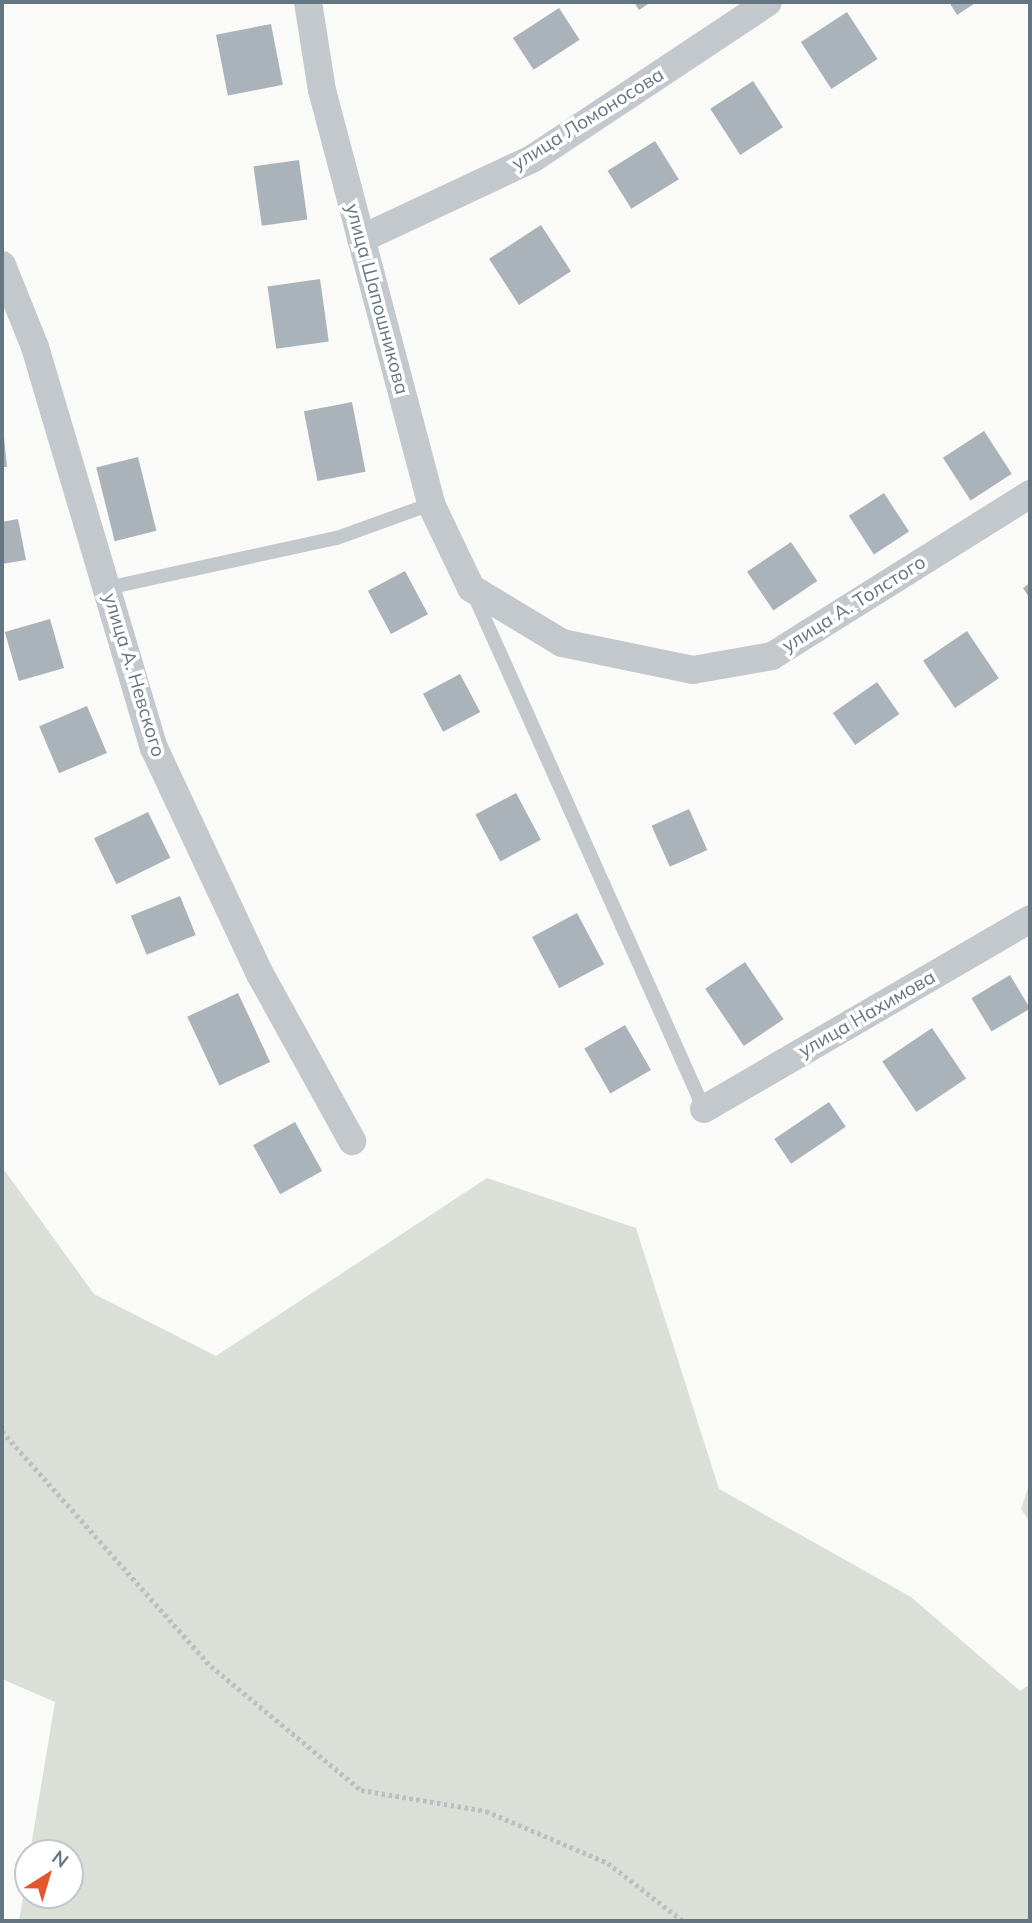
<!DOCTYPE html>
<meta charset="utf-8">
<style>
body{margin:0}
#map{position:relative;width:1032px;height:1923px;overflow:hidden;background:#fafaf8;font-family:Mulish,sans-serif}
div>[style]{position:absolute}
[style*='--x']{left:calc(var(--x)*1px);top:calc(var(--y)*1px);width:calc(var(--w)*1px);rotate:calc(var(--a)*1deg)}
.green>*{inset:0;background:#dadfd7}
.building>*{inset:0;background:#aab3b9;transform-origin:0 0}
.path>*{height:4.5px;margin-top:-2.25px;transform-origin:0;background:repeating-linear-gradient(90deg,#bbbfc2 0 3.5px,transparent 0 7px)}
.service>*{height:14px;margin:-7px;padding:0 7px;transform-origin:7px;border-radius:7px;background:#c3c8cc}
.minor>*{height:28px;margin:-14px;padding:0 14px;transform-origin:14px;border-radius:14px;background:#c3c8cc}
span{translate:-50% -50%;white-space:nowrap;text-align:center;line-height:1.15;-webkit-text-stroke:7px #fff;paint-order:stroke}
.street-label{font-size:19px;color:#657683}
.frame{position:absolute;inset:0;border:4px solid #657683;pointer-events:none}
.north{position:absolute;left:14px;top:1839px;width:70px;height:70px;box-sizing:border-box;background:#fff;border:2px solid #c1c8cd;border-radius:50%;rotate:37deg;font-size:19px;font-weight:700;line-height:28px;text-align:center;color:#657683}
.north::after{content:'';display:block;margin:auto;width:24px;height:32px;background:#e4572e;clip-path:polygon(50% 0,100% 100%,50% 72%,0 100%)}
</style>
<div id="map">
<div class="green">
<i style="clip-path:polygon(2px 1167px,94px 1294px,216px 1356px,487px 1178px,636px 1228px,719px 1489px,911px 1597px,1020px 1691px,1030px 1684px,1030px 1921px,19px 1921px,28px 1867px,28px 1895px,70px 1895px,70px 1853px,30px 1853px,55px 1702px,2px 1679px)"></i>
<i style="clip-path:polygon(1030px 1482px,1030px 1522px,1021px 1509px)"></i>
</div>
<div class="building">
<i style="clip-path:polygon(634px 2px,651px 2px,639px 10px)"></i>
<i style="clip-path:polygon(949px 2px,977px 2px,957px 15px)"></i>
<i style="left:559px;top:8px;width:38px;height:55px;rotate:57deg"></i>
<i style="left:847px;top:12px;width:56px;height:55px;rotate:57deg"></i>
<i style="left:271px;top:24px;width:62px;height:56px;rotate:79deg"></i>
<i style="left:753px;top:81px;width:55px;height:51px;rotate:57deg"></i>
<i style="left:655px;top:141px;width:45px;height:56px;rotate:58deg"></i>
<i style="left:299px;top:160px;width:60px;height:46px;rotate:82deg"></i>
<i style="left:541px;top:225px;width:55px;height:62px;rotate:57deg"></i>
<i style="left:320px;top:279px;width:63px;height:53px;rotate:82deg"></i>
<i style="left:352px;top:402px;width:71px;height:49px;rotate:79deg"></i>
<i style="clip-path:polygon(2px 417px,7px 467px,2px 467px)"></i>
<i style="left:984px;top:431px;width:51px;height:49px;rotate:57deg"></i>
<i style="left:138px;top:457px;width:76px;height:43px;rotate:76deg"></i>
<i style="left:884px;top:493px;width:46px;height:42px;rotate:57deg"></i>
<i style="clip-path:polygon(18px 519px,26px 560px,2px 564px,2px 522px)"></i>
<i style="left:791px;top:542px;width:47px;height:53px;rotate:56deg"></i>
<i style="left:405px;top:571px;width:49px;height:42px;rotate:62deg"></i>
<i style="clip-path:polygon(1030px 583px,1030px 599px,1023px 588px)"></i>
<i style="left:50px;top:619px;width:51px;height:47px;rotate:74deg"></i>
<i style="left:967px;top:631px;width:57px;height:53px;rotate:56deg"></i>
<i style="left:460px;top:674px;width:43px;height:42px;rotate:62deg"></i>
<i style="left:877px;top:682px;width:39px;height:54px;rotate:55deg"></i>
<i style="left:87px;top:706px;width:51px;height:52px;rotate:67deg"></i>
<i style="left:516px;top:793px;width:53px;height:46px;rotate:62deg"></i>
<i style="left:689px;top:809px;width:45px;height:41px;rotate:66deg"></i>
<i style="left:148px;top:812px;width:51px;height:60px;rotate:64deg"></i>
<i style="left:180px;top:896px;width:42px;height:53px;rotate:68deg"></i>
<i style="left:577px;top:913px;width:58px;height:51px;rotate:62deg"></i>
<i style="left:745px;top:962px;width:69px;height:48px;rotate:56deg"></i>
<i style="left:1010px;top:975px;width:39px;height:45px;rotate:59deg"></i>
<i style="left:238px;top:993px;width:76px;height:56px;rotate:65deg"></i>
<i style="left:625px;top:1025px;width:52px;height:47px;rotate:60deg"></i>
<i style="left:932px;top:1028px;width:61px;height:60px;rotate:56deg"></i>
<i style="left:829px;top:1102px;width:30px;height:66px;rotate:56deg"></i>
<i style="left:295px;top:1122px;width:56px;height:48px;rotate:61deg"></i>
</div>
<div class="path">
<i style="--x:2;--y:1431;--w:314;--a:48.4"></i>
<i style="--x:211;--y:1666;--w:195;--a:39.6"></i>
<i style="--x:361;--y:1790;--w:127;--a:9.5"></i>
<i style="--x:486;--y:1811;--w:133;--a:23.1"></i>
<i style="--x:608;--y:1863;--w:95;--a:37.7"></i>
</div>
<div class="service">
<i style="--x:107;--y:588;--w:235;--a:-12.3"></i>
<i style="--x:337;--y:538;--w:100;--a:-19.9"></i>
<i style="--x:474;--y:595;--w:563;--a:65.89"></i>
</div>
<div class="minor">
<i style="--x:308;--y:2;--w:89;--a:81"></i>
<i style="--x:322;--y:90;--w:428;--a:75.2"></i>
<i style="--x:431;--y:504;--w:93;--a:64.5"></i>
<i style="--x:471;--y:588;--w:106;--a:31.1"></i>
<i style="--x:562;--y:643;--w:134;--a:11.6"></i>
<i style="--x:693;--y:670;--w:80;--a:-10"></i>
<i style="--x:772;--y:656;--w:305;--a:-32.1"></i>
<i style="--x:361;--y:239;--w:189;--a:-25.1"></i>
<i style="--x:532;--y:159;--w:283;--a:-33.6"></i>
<i style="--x:2;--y:265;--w:88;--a:68.1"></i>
<i style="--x:35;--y:347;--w:418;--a:73.5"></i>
<i style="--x:154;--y:748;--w:250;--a:64.9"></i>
<i style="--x:260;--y:974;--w:191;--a:61.1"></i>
<i style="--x:704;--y:1109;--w:377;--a:-30.2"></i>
</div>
<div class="street-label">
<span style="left:588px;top:119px;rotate:-32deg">улица Ломоносова</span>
<span style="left:377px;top:299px;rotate:75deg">улица Шапошникова</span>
<span style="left:854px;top:604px;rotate:-32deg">улица А. Толстого</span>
<span style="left:134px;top:675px;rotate:73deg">улица А. Невского</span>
<span style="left:867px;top:1014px;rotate:-30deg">улица Нахимова</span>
</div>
<div class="frame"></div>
<div class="north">N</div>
</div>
